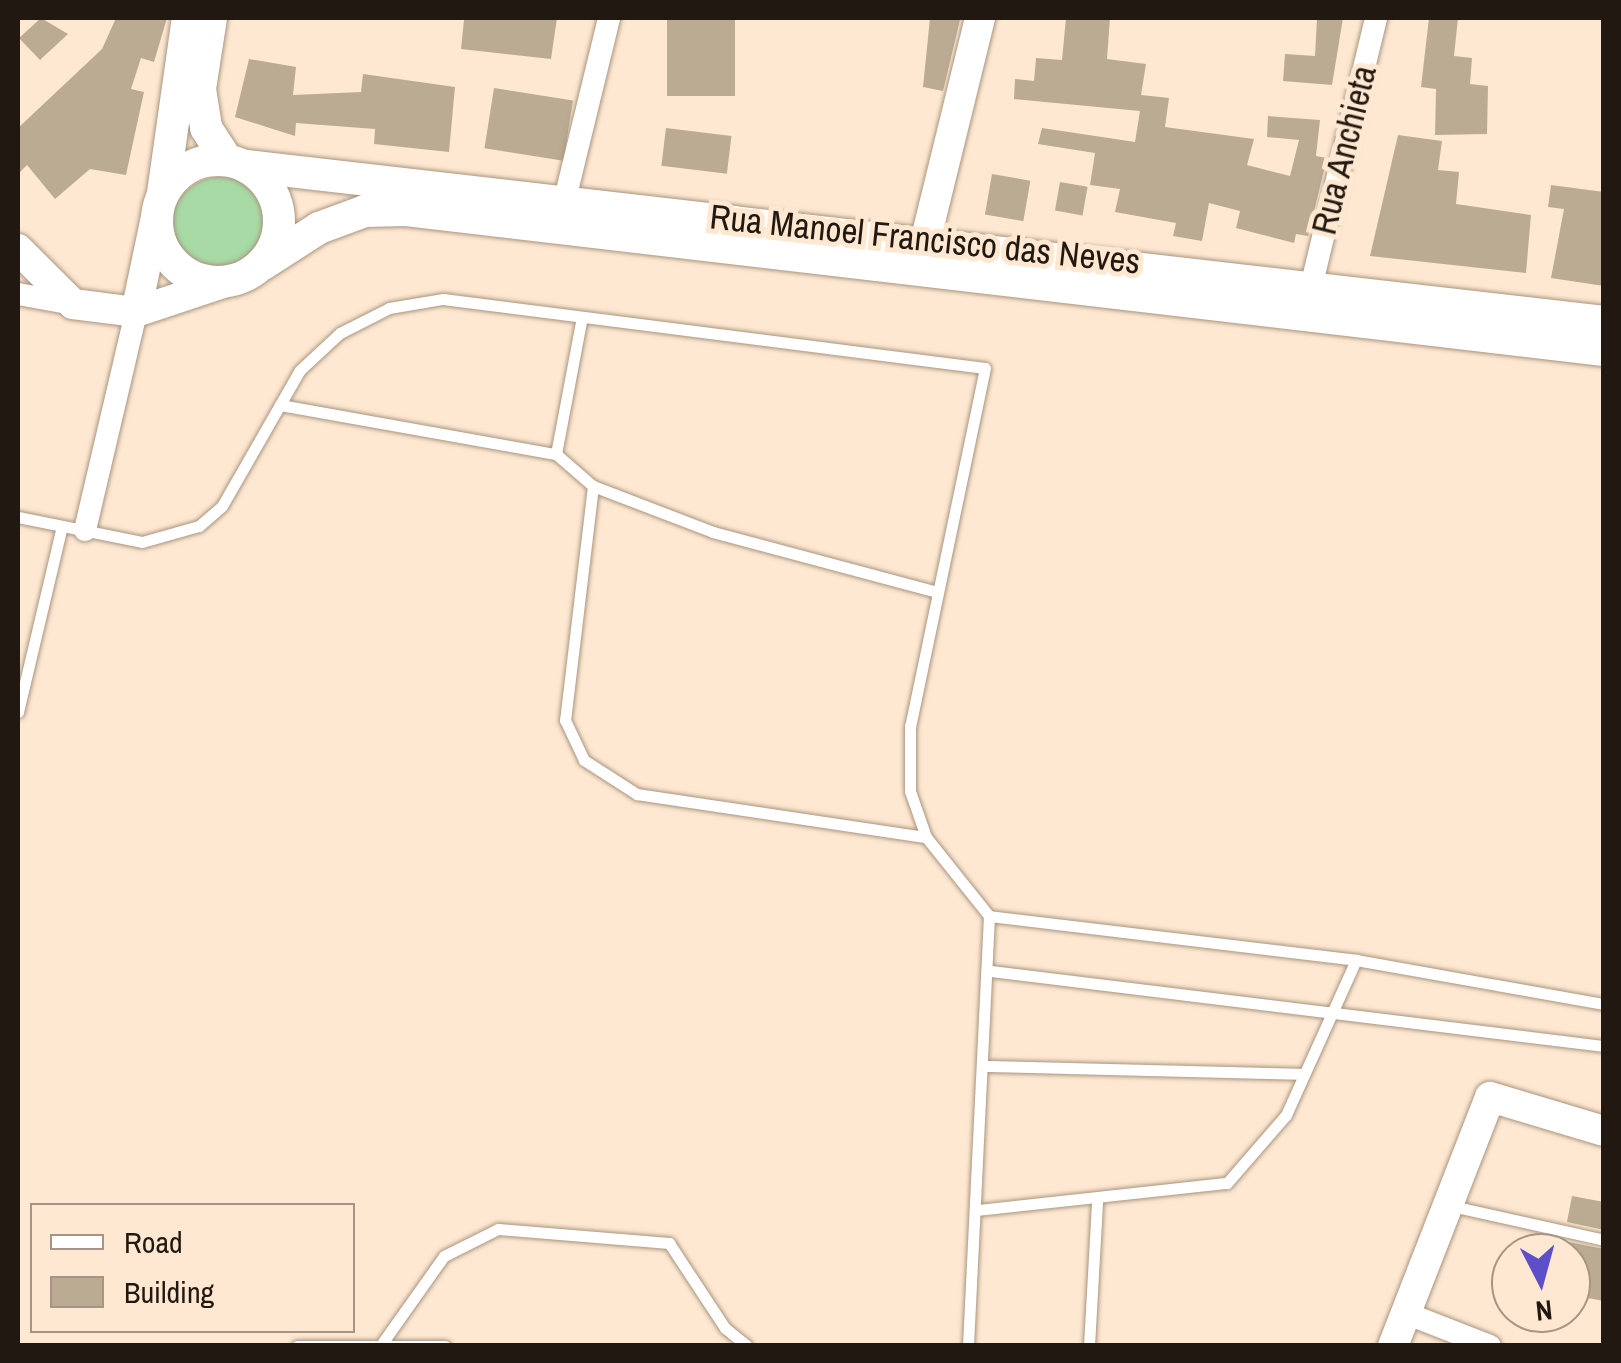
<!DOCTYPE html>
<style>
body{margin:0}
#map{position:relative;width:1621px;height:1363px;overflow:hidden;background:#fee8d1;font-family:"Archivo Narrow",sans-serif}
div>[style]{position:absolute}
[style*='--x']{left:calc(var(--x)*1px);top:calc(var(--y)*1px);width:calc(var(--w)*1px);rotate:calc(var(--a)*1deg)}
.green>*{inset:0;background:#a7daa4}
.round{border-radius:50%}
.building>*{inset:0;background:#bbab92;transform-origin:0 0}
.roads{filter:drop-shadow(0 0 2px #a99580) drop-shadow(0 0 2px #a99580)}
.service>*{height:11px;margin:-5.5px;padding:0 5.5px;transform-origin:5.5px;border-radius:5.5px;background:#fff}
.minor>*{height:22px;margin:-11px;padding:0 11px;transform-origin:11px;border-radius:11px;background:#fff}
.tertiary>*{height:30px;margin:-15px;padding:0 15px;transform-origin:15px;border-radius:15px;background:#fff}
.secondary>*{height:32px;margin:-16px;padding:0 16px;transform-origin:16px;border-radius:16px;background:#fff}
.secondary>.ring{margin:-16px;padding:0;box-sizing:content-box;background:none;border:32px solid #fff;border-radius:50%}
span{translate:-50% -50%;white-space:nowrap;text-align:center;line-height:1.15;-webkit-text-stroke:10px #fee8d1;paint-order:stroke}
.street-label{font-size:35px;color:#211911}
.frame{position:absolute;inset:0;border:20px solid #211911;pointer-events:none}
.legend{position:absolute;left:30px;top:1203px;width:325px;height:130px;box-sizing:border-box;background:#fee8d1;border:2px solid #a69584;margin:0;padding:12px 18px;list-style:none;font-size:30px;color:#211911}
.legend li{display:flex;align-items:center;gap:20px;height:50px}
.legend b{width:50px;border:2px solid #a69584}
.north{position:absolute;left:1491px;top:1233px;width:100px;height:100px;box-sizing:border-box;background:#fee8d1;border:2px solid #a69584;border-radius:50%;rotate:174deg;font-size:28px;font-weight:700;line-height:40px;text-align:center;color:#211911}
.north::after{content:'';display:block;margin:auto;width:35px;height:45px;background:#5c4fc8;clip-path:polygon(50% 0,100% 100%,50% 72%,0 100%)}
</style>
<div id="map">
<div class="green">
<i class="round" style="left:172px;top:177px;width:96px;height:96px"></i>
</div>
<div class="building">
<i style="clip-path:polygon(41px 18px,68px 34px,40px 60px,19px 38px)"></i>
<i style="clip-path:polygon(116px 18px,167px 18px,154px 62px,141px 58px,131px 89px,144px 92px,126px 175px,90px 169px,55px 199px,27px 165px,18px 174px,18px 128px,102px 49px)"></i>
<i style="clip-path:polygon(502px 18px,557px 18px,551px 59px,461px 49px,464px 20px)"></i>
<i style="left:667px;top:18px;width:68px;height:78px"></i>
<i style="clip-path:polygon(930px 18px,960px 20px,943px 91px,923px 87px)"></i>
<i style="clip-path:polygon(1066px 18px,1110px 18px,1107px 59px,1146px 64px,1141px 95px,1169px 98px,1165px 127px,1254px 139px,1247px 165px,1290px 176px,1299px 140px,1267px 137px,1268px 116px,1320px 120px,1316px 156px,1327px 158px,1308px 236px,1296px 234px,1294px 243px,1236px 228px,1240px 211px,1209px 203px,1202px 241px,1173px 236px,1176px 223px,1115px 212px,1120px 189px,1090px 185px,1095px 153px,1038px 144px,1042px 128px,1135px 142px,1140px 111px,1014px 99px,1015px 79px,1034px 81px,1036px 58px,1062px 60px)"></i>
<i style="clip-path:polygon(1317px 18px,1343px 18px,1332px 85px,1283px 81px,1285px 54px,1315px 56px)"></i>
<i style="clip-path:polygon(1429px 18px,1458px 18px,1454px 56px,1472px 58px,1470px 84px,1488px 86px,1487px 134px,1435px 135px,1436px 89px,1421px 87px)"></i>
<i style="clip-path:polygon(249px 59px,296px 67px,293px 95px,361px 92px,363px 74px,455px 87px,449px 152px,374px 144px,375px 129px,296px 123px,295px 136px,235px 117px)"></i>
<i style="left:494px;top:88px;width:80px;height:61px;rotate:9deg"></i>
<i style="left:666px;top:128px;width:66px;height:38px;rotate:7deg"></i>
<i style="clip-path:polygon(1398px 135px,1442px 141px,1438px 170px,1459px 172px,1456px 204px,1531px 215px,1526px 273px,1370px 256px)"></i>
<i style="left:992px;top:174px;width:39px;height:41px;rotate:10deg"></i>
<i style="left:1060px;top:182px;width:28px;height:29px;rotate:10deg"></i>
<i style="clip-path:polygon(1551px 185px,1604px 192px,1604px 286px,1551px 278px,1564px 209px,1548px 207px)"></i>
<i style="clip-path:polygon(1572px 1196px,1604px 1202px,1604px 1230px,1567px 1222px)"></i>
<i style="clip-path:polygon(1564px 1241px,1604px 1249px,1604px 1301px,1571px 1295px)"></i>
</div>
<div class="roads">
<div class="service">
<i style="--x:280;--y:405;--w:280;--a:10.1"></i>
<i style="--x:556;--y:454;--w:49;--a:40.9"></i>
<i style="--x:593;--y:486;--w:129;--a:21"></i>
<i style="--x:713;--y:532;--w:228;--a:15"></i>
<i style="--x:556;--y:454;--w:139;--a:-79.3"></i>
<i style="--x:593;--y:486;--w:236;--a:96.8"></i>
<i style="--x:565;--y:720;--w:44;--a:64.6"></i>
<i style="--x:584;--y:760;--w:63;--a:32.7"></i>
<i style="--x:637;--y:794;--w:292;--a:8.5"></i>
<i style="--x:18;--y:517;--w:126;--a:11.4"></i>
<i style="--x:142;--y:542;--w:59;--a:-15.7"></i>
<i style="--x:199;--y:526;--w:30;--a:-41"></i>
<i style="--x:222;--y:506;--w:157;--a:-60.2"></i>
<i style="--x:300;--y:370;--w:54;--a:-42.8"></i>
<i style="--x:340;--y:333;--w:55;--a:-27"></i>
<i style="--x:389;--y:308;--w:55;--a:-9.5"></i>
<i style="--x:443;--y:299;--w:546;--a:7.26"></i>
<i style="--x:985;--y:368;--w:366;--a:101.8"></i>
<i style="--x:910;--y:726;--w:65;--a:90"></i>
<i style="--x:910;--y:791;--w:49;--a:70.8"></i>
<i style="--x:926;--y:837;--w:101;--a:51.4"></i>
<i style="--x:989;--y:916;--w:431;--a:92.8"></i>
<i style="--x:18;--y:712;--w:191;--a:-76.7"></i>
<i style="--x:989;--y:916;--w:370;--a:6.8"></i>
<i style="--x:1356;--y:960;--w:252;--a:10.1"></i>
<i style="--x:991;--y:971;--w:618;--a:6.98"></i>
<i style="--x:985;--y:1066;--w:317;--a:1.4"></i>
<i style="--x:1452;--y:1206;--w:156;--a:12.6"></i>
<i style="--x:977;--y:1210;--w:251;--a:-6.2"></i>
<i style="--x:1227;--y:1183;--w:90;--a:-49.1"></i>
<i style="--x:1286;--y:1115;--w:170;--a:-65.7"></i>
<i style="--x:383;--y:1342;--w:105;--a:-54.7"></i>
<i style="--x:444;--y:1256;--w:60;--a:-26.6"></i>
<i style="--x:498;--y:1229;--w:172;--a:4.7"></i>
<i style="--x:669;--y:1243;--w:102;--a:56.6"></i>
<i style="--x:725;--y:1328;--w:28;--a:39"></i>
<i style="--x:297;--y:1346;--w:148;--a:0"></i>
<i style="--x:1089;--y:1346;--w:145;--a:-86.8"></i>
</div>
<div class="minor">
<i style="--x:565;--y:199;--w:186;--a:-76.3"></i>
<i style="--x:1312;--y:283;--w:273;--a:-76.4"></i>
<i style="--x:18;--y:294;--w:56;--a:10.3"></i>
<i style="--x:85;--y:530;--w:224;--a:-76.8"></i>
<i style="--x:1408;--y:1314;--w:88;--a:21.3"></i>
</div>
<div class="tertiary">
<i style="--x:926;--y:238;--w:227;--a:-76.2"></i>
<i style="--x:18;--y:249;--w:78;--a:45"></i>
<i style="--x:73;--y:304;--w:64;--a:7.2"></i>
<i style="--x:136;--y:312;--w:98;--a:-18.4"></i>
<i style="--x:136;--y:312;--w:102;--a:-78.1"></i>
<i style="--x:1393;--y:1346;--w:267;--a:-68.7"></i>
<i style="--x:1490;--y:1097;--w:119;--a:16.6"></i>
</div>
<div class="secondary">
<i style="--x:211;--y:18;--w:72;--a:98.8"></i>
<i style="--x:200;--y:89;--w:39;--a:81"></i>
<i style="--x:206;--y:128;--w:38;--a:57"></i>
<i class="ring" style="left:157px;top:160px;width:90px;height:90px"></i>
<i style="--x:246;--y:166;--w:1367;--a:6.55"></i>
<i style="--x:163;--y:193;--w:177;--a:-81.9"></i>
<i style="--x:263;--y:264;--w:67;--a:-32.7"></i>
<i style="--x:319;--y:228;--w:49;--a:-20.3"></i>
<i style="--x:365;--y:211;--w:41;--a:-1.4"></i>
<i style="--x:406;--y:210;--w:1206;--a:6.67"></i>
</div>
</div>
<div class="street-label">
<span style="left:1344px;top:150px;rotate:-76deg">Rua Anchieta</span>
<span style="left:925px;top:239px;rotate:6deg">Rua Manoel Francisco das Neves</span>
</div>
<div class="frame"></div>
<ul class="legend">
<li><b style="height:12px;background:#fff"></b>Road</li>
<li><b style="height:28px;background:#bbab92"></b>Building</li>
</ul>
<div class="north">N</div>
</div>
